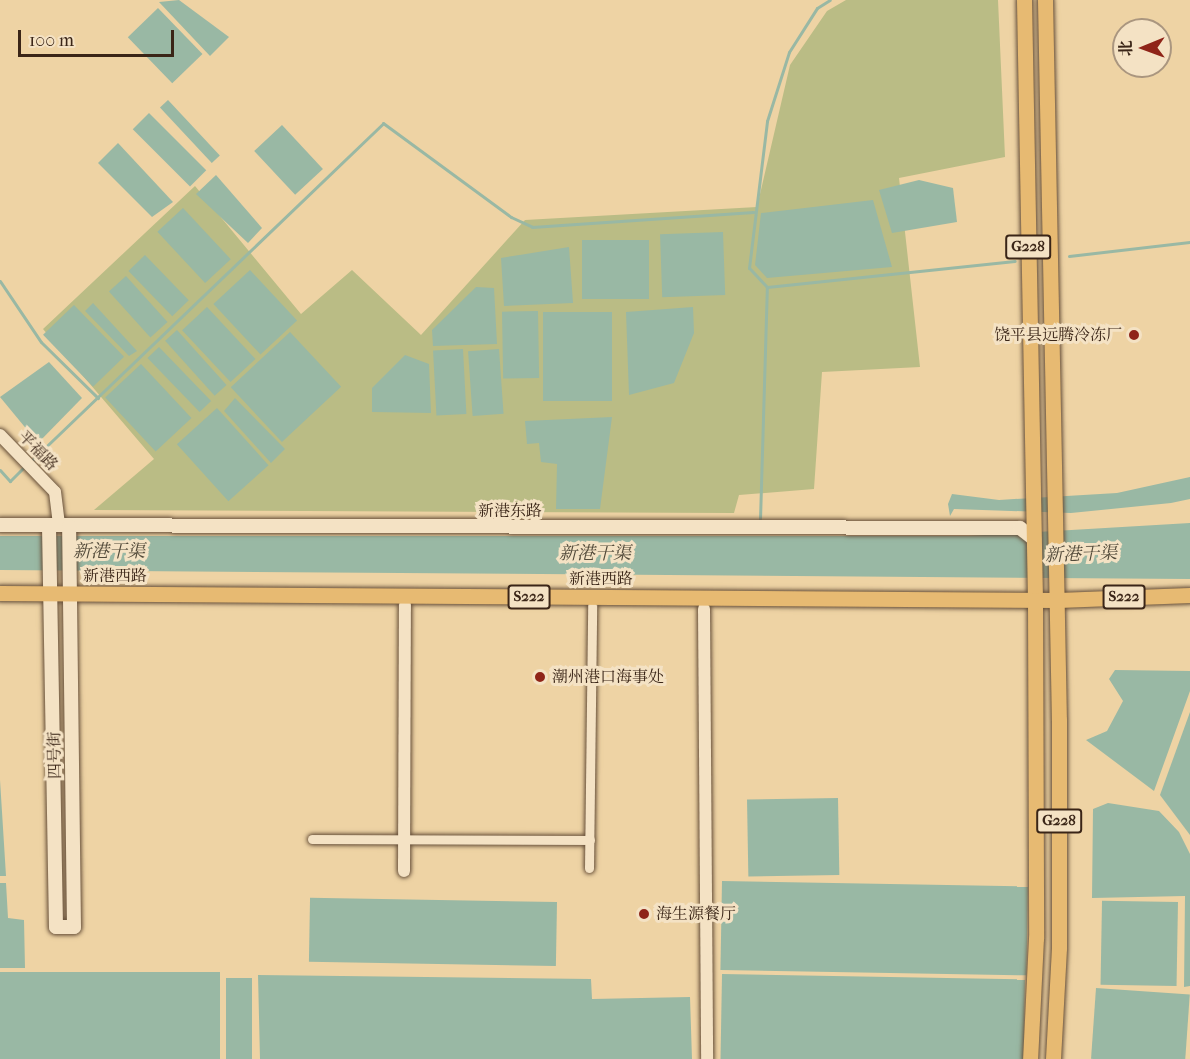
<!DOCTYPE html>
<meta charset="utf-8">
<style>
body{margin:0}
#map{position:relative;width:1190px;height:1059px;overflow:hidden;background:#eed3a4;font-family:"IM FELL French Canon","Noto Serif SC",serif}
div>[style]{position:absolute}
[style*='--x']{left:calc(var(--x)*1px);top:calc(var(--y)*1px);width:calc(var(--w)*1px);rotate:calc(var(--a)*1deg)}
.green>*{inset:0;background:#babc85}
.water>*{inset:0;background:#99b8a4;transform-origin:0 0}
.stream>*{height:3px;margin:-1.5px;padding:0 1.5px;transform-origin:1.5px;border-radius:1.5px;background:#99b8a4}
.roads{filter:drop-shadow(0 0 2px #67503a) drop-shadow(0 0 2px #67503a)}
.minor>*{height:9px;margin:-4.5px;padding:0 4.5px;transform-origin:4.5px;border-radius:4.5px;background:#f4e2c4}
.tertiary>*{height:12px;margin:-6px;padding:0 6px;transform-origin:6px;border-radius:6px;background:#f4e2c4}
.secondary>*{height:14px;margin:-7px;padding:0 7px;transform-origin:7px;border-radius:7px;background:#f4e2c4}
.primary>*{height:15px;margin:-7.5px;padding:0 7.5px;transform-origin:7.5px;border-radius:7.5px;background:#e7ba72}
.trunk>*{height:15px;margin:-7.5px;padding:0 7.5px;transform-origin:7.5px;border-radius:7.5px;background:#e7ba72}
.dots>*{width:16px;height:16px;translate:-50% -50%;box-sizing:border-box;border:3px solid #f4e2c4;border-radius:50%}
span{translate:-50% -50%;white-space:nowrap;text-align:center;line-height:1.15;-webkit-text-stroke:6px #f4e2c4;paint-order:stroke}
.shield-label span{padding:2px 4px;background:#f4e2c4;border:2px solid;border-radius:4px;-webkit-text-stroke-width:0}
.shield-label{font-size:15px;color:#3a2517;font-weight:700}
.poi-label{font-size:16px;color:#3a2517}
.right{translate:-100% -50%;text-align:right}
.left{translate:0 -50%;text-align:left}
.street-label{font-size:16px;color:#3a2517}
.water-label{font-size:18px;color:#524a3a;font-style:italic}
.north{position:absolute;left:1112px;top:18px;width:60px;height:60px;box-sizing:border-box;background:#f4e2c4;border:2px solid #aa967f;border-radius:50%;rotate:269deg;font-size:16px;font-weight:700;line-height:24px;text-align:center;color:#3a2517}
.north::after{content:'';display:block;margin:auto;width:21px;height:27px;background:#8f2418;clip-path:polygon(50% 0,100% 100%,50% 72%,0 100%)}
.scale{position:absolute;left:18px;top:30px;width:156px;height:27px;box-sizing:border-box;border:3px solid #3a2517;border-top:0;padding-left:8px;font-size:18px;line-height:21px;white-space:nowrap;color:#3a2517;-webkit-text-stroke:4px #f4e2c4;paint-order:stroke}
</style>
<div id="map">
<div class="green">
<i style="clip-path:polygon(846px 0,998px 0,1005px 157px,899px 178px,920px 367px,822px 372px,814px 489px,739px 495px,734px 513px,94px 510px,154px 459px,43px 329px,195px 186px,301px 314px,352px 270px,421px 335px,525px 220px,757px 207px,790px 65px,827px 11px)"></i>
</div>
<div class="water">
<i style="clip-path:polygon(179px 0,229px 37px,210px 56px,159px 2px)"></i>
<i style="left:158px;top:8px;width:64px;height:42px;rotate:46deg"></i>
<i style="left:168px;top:100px;width:76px;height:11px;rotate:47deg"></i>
<i style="left:149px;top:113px;width:81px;height:23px;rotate:45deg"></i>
<i style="left:282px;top:125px;width:60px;height:38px;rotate:47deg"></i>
<i style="clip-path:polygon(118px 143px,173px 202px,152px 217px,98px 163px)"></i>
<i style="clip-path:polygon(216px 175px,262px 228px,248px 243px,196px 194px)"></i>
<i style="clip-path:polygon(919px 180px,953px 188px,957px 222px,892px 233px,879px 190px)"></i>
<i style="clip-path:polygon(873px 200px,892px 267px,767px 278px,755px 265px,761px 213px)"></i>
<i style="left:183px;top:208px;width:70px;height:35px;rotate:47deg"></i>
<i style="left:723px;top:232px;width:63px;height:63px;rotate:88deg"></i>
<i style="left:649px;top:240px;width:59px;height:67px;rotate:90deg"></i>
<i style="clip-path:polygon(569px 247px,573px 303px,504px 306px,501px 258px)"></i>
<i style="left:145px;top:255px;width:63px;height:23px;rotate:46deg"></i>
<i style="left:250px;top:270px;width:69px;height:50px;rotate:47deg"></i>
<i style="left:126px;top:276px;width:62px;height:23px;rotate:48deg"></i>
<i style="clip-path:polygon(476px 287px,494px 288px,497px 344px,433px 346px,432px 330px)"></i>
<i style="clip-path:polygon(93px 303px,137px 351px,129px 356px,85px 311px)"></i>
<i style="left:74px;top:305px;width:72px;height:43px;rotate:46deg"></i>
<i style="left:207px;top:307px;width:71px;height:34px;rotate:47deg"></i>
<i style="clip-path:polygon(693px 307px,694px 333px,674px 383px,629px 395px,626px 312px)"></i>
<i style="left:538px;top:311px;width:67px;height:36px;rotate:89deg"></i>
<i style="left:543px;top:312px;width:69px;height:89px"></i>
<i style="left:177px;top:330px;width:74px;height:16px;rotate:48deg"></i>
<i style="left:290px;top:332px;width:75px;height:81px;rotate:47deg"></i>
<i style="left:159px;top:347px;width:75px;height:16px;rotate:46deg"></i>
<i style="left:463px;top:349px;width:65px;height:30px;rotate:87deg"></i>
<i style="left:499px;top:349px;width:65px;height:31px;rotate:86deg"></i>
<i style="clip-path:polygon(405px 355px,429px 364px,431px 413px,372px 412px,372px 388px)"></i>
<i style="clip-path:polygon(49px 362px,82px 398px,38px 443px,0 397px)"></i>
<i style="left:141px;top:364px;width:74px;height:49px;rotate:47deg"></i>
<i style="clip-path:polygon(235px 398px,285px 449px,271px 463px,224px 411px)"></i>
<i style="left:217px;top:408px;width:77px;height:54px;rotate:48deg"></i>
<i style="clip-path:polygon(612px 417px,600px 509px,556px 509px,557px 464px,541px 462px,539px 443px,527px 444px,525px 421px)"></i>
<i style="clip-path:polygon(1190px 477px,1190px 499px,1171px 503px,1071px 513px,954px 509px,950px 516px,948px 504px,952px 494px,999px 500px,1117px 493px)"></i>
<i style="clip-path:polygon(1190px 523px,1190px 579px,0 570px,0 536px,968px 536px)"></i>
<i style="clip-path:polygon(1115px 670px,1190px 671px,1190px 691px,1154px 791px,1086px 740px,1107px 731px,1123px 701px,1109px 679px)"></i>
<i style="clip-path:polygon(1190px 712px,1190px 835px,1160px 795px)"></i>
<i style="clip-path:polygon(0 780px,6px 876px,0 876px)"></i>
<i style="left:838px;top:798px;width:77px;height:91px;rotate:89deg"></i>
<i style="clip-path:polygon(1108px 803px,1159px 811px,1179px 832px,1190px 854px,1190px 986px,1184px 987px,1185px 896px,1092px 898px,1093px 809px)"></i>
<i style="left:722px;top:881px;width:306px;height:89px;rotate:1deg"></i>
<i style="clip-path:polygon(0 883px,6px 883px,8px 918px,24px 920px,25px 968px,0 968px)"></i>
<i style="left:557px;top:902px;width:64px;height:247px;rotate:91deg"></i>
<i style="left:1178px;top:902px;width:84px;height:76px;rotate:91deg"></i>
<i style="left:220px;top:972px;width:87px;height:220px;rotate:90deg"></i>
<i style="left:722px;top:974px;width:303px;height:85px;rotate:1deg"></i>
<i style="clip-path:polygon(258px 975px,591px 979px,592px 999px,690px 997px,692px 1059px,260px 1059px)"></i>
<i style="left:226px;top:978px;width:26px;height:81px"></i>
<i style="left:1096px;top:988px;width:94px;height:71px;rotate:4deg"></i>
</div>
<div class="stream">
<i style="--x:1069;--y:256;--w:122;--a:-6.6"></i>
<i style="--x:0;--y:281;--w:73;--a:56.1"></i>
<i style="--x:41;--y:342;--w:80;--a:44.5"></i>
<i style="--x:767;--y:287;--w:26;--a:-133"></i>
<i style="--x:749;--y:268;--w:148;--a:-83"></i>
<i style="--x:767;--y:121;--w:72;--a:-72.3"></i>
<i style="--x:789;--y:52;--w:52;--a:-57.5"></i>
<i style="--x:817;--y:8;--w:15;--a:-32"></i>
<i style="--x:31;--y:461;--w:488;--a:-43.8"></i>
<i style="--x:383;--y:123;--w:159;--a:36.3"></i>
<i style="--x:511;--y:217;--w:23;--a:25"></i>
<i style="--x:532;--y:227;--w:222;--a:-3.9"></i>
<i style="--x:0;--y:470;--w:15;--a:48"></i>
<i style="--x:10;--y:481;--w:23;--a:-45"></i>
<i style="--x:760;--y:519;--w:232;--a:-88.3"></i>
<i style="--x:767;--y:287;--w:249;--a:-6"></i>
</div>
<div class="roads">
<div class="minor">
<i style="--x:312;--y:839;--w:278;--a:0.2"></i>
<i style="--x:589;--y:868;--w:262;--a:-89.3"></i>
</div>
<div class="tertiary">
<i style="--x:0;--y:435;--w:79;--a:46"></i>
<i style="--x:55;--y:492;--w:34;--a:83"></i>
<i style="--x:704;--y:609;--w:450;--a:89.6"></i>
<i style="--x:404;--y:871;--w:266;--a:-89.8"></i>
</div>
<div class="secondary">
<i style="--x:0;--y:525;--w:1020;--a:0.17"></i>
<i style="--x:1020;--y:528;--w:18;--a:38"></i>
<i style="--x:49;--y:526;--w:401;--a:89"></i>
<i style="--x:56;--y:927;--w:18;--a:0"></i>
<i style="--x:74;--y:927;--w:401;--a:-90.7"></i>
</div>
<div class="primary">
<i style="--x:0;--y:593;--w:1058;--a:0.38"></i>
<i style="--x:1058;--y:600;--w:132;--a:-2.2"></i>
</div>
<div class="trunk">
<i style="--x:1024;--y:0;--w:600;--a:88.95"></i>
<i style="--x:1035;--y:600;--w:338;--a:89.8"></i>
<i style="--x:1036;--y:938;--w:121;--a:92.8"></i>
<i style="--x:1045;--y:0;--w:720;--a:88.89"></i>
<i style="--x:1059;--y:720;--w:228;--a:90"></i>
<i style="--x:1059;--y:948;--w:111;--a:93.1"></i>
</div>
</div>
<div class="dots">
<i style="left:1134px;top:335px;background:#8f2418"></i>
<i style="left:540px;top:677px;background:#8f2418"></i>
<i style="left:644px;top:914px;background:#8f2418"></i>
</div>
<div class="shield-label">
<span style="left:1028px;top:247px">G228</span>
<span style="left:529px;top:597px">S222</span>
<span style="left:1124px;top:597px">S222</span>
<span style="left:1059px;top:821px">G228</span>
</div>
<div class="poi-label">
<span class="right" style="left:1122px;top:335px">饶平县远腾冷冻厂</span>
<span class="left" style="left:552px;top:677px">潮州港口海事处</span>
<span class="left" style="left:656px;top:914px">海生源餐厅</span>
</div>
<div class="street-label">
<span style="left:38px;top:451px;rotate:46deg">平福路</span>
<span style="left:510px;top:511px">新港东路</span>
<span style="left:115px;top:576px">新港西路</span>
<span style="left:601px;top:579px">新港西路</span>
<span style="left:55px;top:755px;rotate:-91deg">四号街</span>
</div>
<div class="water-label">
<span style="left:109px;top:552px">新港干渠</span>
<span style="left:595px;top:554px">新港干渠</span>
<span style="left:1081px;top:555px;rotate:-2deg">新港干渠</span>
</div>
<div class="north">北</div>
<div class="scale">100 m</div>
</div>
